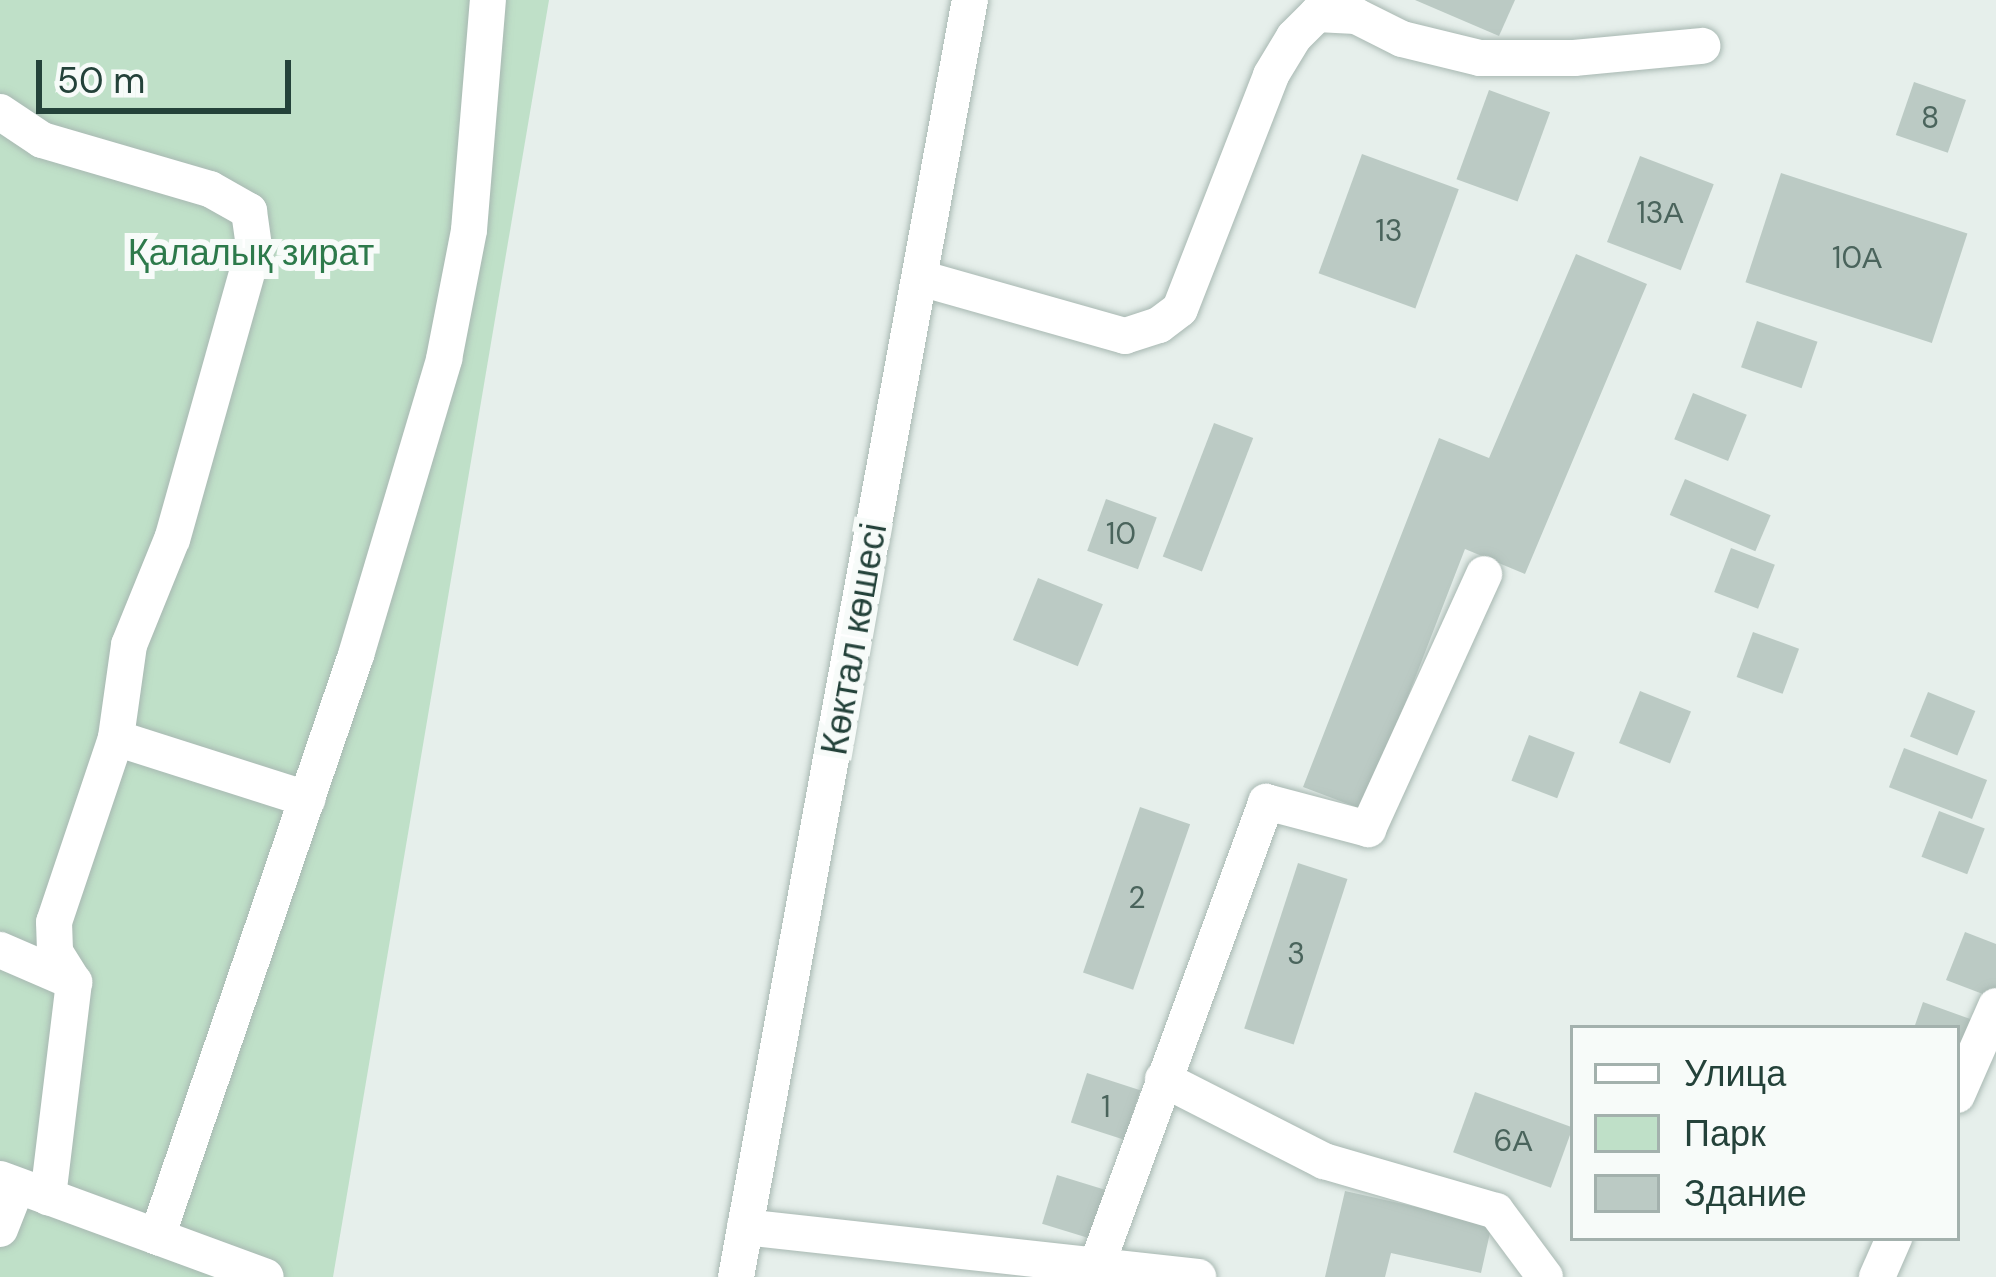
<!DOCTYPE html>
<meta charset="utf-8">
<style>
body{margin:0}
#map{position:relative;width:1996px;height:1277px;overflow:hidden;background:#e6efeb;font-family:"DM Sans",sans-serif}
div>[style]{position:absolute}
[style*='--x']{left:calc(var(--x)*1px);top:calc(var(--y)*1px);width:calc(var(--w)*1px);rotate:calc(var(--a)*1deg)}
.green>*{inset:0;background:#bfe0c8}
.building>*{inset:0;background:#bbcac4;transform-origin:0 0}
.roads{filter:drop-shadow(0 0 3px #a8b8b2) drop-shadow(0 0 3px #a8b8b2)}
.minor>*{height:36px;margin:-18px;padding:0 18px;transform-origin:18px;border-radius:18px;background:#fff}
span{translate:-50% -50%;white-space:nowrap;text-align:center;line-height:1.15;-webkit-text-stroke:12px #f7fbf9;paint-order:stroke}
.number-label{font-size:30px;color:#4a645c}
.number-label span{-webkit-text-stroke-width:0}
.park-label{font-size:36px;color:#2d7a4b}
.street-label{font-size:36px;color:#24423a}
.legend{position:absolute;left:1570px;top:1025px;width:390px;height:216px;box-sizing:border-box;background:#f7fbf9;border:3px solid #a3b1ad;margin:0;padding:15px 21px;list-style:none;font-size:36px;color:#24423a}
.legend li{display:flex;align-items:center;gap:24px;height:60px}
.legend b{width:60px;border:3px solid #a3b1ad}
.scale{position:absolute;left:36px;top:60px;width:255px;height:54px;box-sizing:border-box;border:6px solid #24423a;border-top:0;padding-left:15px;font-size:36px;line-height:42px;white-space:nowrap;color:#24423a;-webkit-text-stroke:9px #f7fbf9;paint-order:stroke}
</style>
<div id="map">
<div class="green">
<i style="clip-path:polygon(0 0,549px 0,333px 1277px,0 1277px)"></i>
</div>
<div class="building">
<i style="clip-path:polygon(1415px 0,1515px 0,1499px 36px)"></i>
<i style="left:1914px;top:82px;width:55px;height:56px;rotate:19deg"></i>
<i style="left:1489px;top:90px;width:65px;height:95px;rotate:20deg"></i>
<i style="left:1362px;top:154px;width:103px;height:127px;rotate:20deg"></i>
<i style="left:1640px;top:156px;width:79px;height:92px;rotate:21deg"></i>
<i style="left:1781px;top:173px;width:196px;height:115px;rotate:18deg"></i>
<i style="clip-path:polygon(1576px 254px,1647px 284px,1525px 574px,1465px 549px,1364px 810px,1303px 787px,1439px 438px,1489px 458px)"></i>
<i style="left:1757px;top:321px;width:64px;height:49px;rotate:19deg"></i>
<i style="left:1693px;top:393px;width:58px;height:50px;rotate:22deg"></i>
<i style="left:1214px;top:423px;width:42px;height:143px;rotate:21deg"></i>
<i style="left:1685px;top:479px;width:93px;height:39px;rotate:23deg"></i>
<i style="left:1106px;top:499px;width:54px;height:55px;rotate:20deg"></i>
<i style="left:1731px;top:548px;width:47px;height:47px;rotate:21deg"></i>
<i style="left:1038px;top:578px;width:70px;height:67px;rotate:22deg"></i>
<i style="left:1753px;top:632px;width:49px;height:48px;rotate:20deg"></i>
<i style="left:1640px;top:691px;width:55px;height:56px;rotate:22deg"></i>
<i style="left:1928px;top:692px;width:51px;height:48px;rotate:22deg"></i>
<i style="left:1529px;top:735px;width:49px;height:49px;rotate:21deg"></i>
<i style="left:1904px;top:748px;width:89px;height:42px;rotate:21deg"></i>
<i style="left:1140px;top:807px;width:53px;height:175px;rotate:19deg"></i>
<i style="left:1939px;top:811px;width:49px;height:49px;rotate:21deg"></i>
<i style="left:1298px;top:863px;width:52px;height:174px;rotate:18deg"></i>
<i style="clip-path:polygon(1965px 932px,1996px 944px,1996px 999px,1946px 980px)"></i>
<i style="clip-path:polygon(1923px 1002px,1973px 1020px,1957px 1062px,1957px 1028px,1914px 1028px)"></i>
<i style="left:1087px;top:1073px;width:56px;height:52px;rotate:18deg"></i>
<i style="left:1475px;top:1092px;width:104px;height:64px;rotate:20deg"></i>
<i style="left:1057px;top:1175px;width:51px;height:51px;rotate:17deg"></i>
<i style="clip-path:polygon(1345px 1191px,1492px 1224px,1481px 1273px,1391px 1253px,1385px 1277px,1325px 1277px)"></i>
</div>
<div class="roads">
<div class="minor">
<i style="--x:0;--y:112;--w:50;--a:33.7"></i>
<i style="--x:42;--y:140;--w:175;--a:16.3"></i>
<i style="--x:210;--y:189;--w:45;--a:29.4"></i>
<i style="--x:249;--y:211;--w:37;--a:82"></i>
<i style="--x:254;--y:248;--w:302;--a:105.7"></i>
<i style="--x:172;--y:539;--w:114;--a:112.1"></i>
<i style="--x:129;--y:645;--w:94;--a:98"></i>
<i style="--x:116;--y:738;--w:194;--a:108.6"></i>
<i style="--x:54;--y:922;--w:30;--a:88"></i>
<i style="--x:55;--y:952;--w:36;--a:58"></i>
<i style="--x:74;--y:982;--w:217;--a:96.9"></i>
<i style="--x:920;--y:278;--w:213;--a:15.8"></i>
<i style="--x:1125;--y:336;--w:36;--a:-18"></i>
<i style="--x:1159;--y:325;--w:26;--a:-37"></i>
<i style="--x:1180;--y:309;--w:251;--a:-68.7"></i>
<i style="--x:1271;--y:75;--w:44;--a:-58.8"></i>
<i style="--x:1294;--y:37;--w:33;--a:-45"></i>
<i style="--x:1317;--y:14;--w:39;--a:3"></i>
<i style="--x:1356;--y:16;--w:51;--a:26.6"></i>
<i style="--x:1402;--y:39;--w:80;--a:13.7"></i>
<i style="--x:1480;--y:58;--w:94;--a:0"></i>
<i style="--x:1574;--y:58;--w:129;--a:-5.4"></i>
<i style="--x:116;--y:738;--w:201;--a:17.7"></i>
<i style="--x:0;--y:950;--w:81;--a:23.4"></i>
<i style="--x:1163;--y:1079;--w:181;--a:27"></i>
<i style="--x:1324;--y:1161;--w:179;--a:16.2"></i>
<i style="--x:1496;--y:1211;--w:82;--a:53.4"></i>
<i style="--x:1957;--y:1095;--w:97;--a:-66.3"></i>
<i style="--x:0;--y:1179;--w:283;--a:20.2"></i>
<i style="--x:745;--y:1227;--w:456;--a:6.3"></i>
<i style="--x:0;--y:1229;--w:46;--a:-68.4"></i>
<i style="--x:157;--y:1237;--w:615;--a:-71.12"></i>
<i style="--x:356;--y:655;--w:309;--a:-73.4"></i>
<i style="--x:444;--y:359;--w:131;--a:-79"></i>
<i style="--x:469;--y:230;--w:231;--a:-85.3"></i>
<i style="--x:1098;--y:1262;--w:490;--a:-69.9"></i>
<i style="--x:1266;--y:802;--w:106;--a:14.8"></i>
<i style="--x:1368;--y:829;--w:280;--a:-65.5"></i>
<i style="--x:736;--y:1277;--w:1298;--a:-79.62"></i>
<i style="--x:1877;--y:1277;--w:43;--a:-66.4"></i>
</div>
</div>
<div class="number-label">
<span style="left:1930px;top:118px">8</span>
<span style="left:1660px;top:213px">13А</span>
<span style="left:1389px;top:231px">13</span>
<span style="left:1857px;top:258px">10А</span>
<span style="left:1121px;top:534px">10</span>
<span style="left:1137px;top:898px">2</span>
<span style="left:1296px;top:954px">3</span>
<span style="left:1106px;top:1107px">1</span>
<span style="left:1513px;top:1141px">6А</span>
</div>
<div class="park-label">
<span style="left:251px;top:253px">Қалалық зират</span>
</div>
<div class="street-label">
<span style="left:854px;top:639px;rotate:-80deg">Көктал көшесі</span>
</div>
<ul class="legend">
<li><b style="height:15px;background:#fff"></b>Улица</li>
<li><b style="height:33px;background:#bfe0c8"></b>Парк</li>
<li><b style="height:33px;background:#bbcac4"></b>Здание</li>
</ul>
<div class="scale">50 m</div>
</div>
